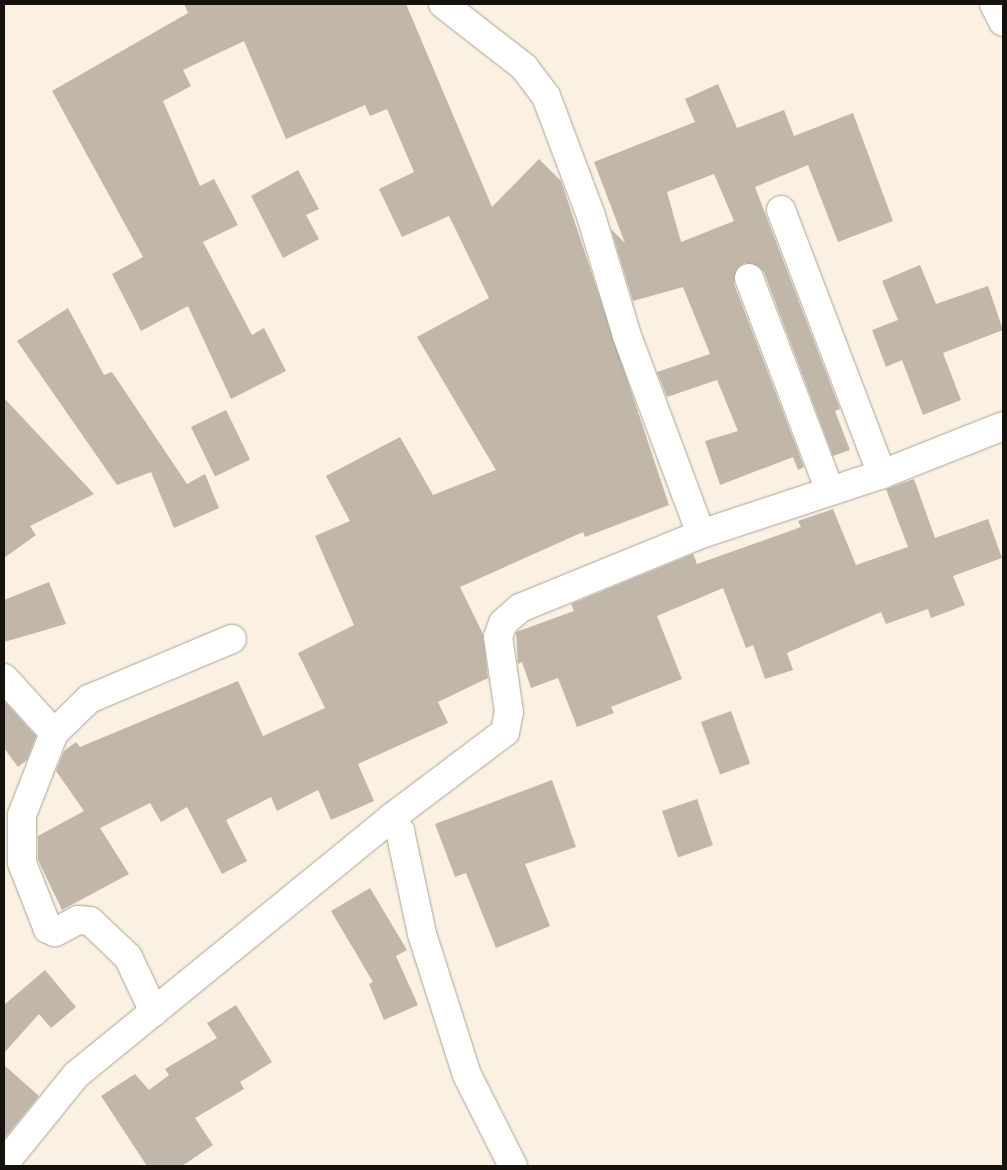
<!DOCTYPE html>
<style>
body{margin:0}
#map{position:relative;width:1007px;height:1170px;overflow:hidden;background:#faf1e2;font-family:Montserrat,sans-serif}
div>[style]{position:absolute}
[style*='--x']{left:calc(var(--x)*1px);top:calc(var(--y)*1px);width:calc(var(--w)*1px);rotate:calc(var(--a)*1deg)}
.building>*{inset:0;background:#c0b7a9;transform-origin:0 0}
.roads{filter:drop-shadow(0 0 1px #aba395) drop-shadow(0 0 1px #aba395)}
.street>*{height:28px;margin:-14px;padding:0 14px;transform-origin:14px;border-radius:14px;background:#fff}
span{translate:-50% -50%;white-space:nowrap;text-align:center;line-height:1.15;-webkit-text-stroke:5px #fff;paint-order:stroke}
.frame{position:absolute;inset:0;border:5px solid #15120d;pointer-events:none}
</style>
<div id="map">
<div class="building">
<i style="clip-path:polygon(184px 4px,406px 4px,492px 207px,539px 159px,561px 181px,669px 505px,585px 537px,583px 532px,460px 587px,483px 634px,488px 678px,438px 702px,448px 723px,358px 764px,374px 801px,331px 820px,318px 790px,277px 811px,271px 797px,226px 820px,247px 861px,222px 874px,187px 807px,161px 822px,150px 803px,100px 828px,129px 874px,62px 910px,38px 860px,38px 836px,84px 811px,56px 771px,64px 751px,76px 742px,80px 747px,238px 681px,263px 736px,325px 708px,298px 653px,354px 625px,315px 536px,350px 521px,326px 476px,400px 437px,433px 495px,496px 470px,417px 337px,489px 298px,449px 216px,402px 237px,379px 189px,414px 172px,387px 109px,370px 116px,365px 105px,286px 139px,244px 41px,183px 70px,191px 86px,163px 101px,200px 186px,214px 179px,238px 225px,203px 242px,252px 335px,264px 328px,286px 371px,231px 399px,188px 306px,141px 331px,112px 274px,143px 257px,52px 91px,188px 13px)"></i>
<i style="clip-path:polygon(evenodd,718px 84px,737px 128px,784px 110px,794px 136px,853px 113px,893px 221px,838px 242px,808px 165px,755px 187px,840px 409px,835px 411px,850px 450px,833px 456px,764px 272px,758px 266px,744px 263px,737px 269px,734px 284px,804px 467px,798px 470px,793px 457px,720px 485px,705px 441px,738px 431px,717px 380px,667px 397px,657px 372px,710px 354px,683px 287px,633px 301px,611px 229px,625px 243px,594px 162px,695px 122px,685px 99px,718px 84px,714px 174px,734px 221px,681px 242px,667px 192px,714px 174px)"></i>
<i style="clip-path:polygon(298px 170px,319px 209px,306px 215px,319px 239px,283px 258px,251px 196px)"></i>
<i style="clip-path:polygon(920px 265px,936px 304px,988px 286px,1003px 330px,943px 353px,961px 400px,923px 415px,902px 360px,886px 367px,872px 330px,898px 320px,882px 281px)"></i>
<i style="clip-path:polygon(68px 308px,104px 375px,112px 372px,187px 484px,205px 474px,219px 508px,174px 528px,151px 472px,117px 485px,17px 341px)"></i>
<i style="clip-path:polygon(4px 398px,94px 494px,30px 526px,36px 535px,4px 558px)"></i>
<i style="left:226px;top:410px;width:55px;height:39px;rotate:64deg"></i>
<i style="clip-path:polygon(914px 479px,935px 538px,988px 519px,1002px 558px,953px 576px,965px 605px,931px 618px,928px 609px,886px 624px,881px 612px,787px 653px,793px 670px,765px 679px,753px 645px,746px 648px,723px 588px,657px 616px,682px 679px,611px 707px,614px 713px,577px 727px,558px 678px,531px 688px,522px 662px,518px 664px,516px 632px,574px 611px,571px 604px,693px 554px,697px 564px,801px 527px,798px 521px,833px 509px,856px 565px,908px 547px,886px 489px)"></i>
<i style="clip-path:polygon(49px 582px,66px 624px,4px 642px,4px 600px)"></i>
<i style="clip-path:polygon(4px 701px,36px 736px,27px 760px,18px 767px,4px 748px)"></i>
<i style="left:731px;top:711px;width:56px;height:32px;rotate:70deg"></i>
<i style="clip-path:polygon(552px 780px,576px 847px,525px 864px,550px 926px,496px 948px,466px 873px,455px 877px,435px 824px)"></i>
<i style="left:697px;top:799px;width:49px;height:37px;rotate:71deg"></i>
<i style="clip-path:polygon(370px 888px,407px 950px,396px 956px,418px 1005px,384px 1020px,369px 984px,373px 982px,331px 911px)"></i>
<i style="clip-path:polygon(45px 970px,76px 1007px,51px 1028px,39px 1014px,4px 1053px,4px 1005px)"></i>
<i style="clip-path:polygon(236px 1005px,272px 1062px,240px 1082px,244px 1089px,195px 1118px,213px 1145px,182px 1166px,147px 1166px,101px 1096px,135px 1074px,149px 1090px,169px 1075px,165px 1069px,217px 1038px,207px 1023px)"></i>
<i style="clip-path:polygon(4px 1065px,39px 1096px,4px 1139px)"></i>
</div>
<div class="roads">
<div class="street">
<i style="--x:443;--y:4;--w:103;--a:37.9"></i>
<i style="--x:524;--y:67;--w:36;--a:53"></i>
<i style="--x:546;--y:96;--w:128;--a:69.4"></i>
<i style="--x:591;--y:216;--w:125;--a:73.3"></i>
<i style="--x:627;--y:336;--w:211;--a:69.5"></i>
<i style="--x:994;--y:4;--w:20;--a:63"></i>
<i style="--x:781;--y:210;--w:283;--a:69.1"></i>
<i style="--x:749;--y:278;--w:228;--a:69.2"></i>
<i style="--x:4;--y:678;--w:74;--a:47.7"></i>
<i style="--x:391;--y:818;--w:143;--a:-37"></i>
<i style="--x:505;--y:732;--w:20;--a:-79"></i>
<i style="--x:509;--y:712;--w:76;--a:-98.3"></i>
<i style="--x:498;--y:637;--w:15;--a:-70"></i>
<i style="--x:503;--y:623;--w:23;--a:-41"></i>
<i style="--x:520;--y:608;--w:196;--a:-22.2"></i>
<i style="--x:701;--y:534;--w:191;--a:-18.3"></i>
<i style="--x:882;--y:474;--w:130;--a:-21.6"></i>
<i style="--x:154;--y:1012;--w:61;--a:-115.3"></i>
<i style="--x:128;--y:957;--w:52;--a:-136.5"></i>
<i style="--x:90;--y:921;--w:12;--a:-175"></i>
<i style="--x:78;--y:920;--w:26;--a:152"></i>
<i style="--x:55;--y:932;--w:8;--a:-157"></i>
<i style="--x:48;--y:929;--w:71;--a:-111.5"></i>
<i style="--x:22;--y:863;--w:48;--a:-90"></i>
<i style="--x:22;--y:815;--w:88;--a:-68.7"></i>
<i style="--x:54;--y:733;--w:49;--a:-44.2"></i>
<i style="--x:89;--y:699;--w:155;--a:-22.8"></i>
<i style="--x:4;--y:1164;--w:114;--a:-51"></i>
<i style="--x:76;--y:1075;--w:407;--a:-39.2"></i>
<i style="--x:391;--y:818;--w:16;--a:55"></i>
<i style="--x:400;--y:831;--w:105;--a:77.9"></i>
<i style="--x:422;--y:934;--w:148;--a:72.3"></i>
<i style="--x:467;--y:1075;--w:102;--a:63.2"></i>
</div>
</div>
<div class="frame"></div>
</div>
